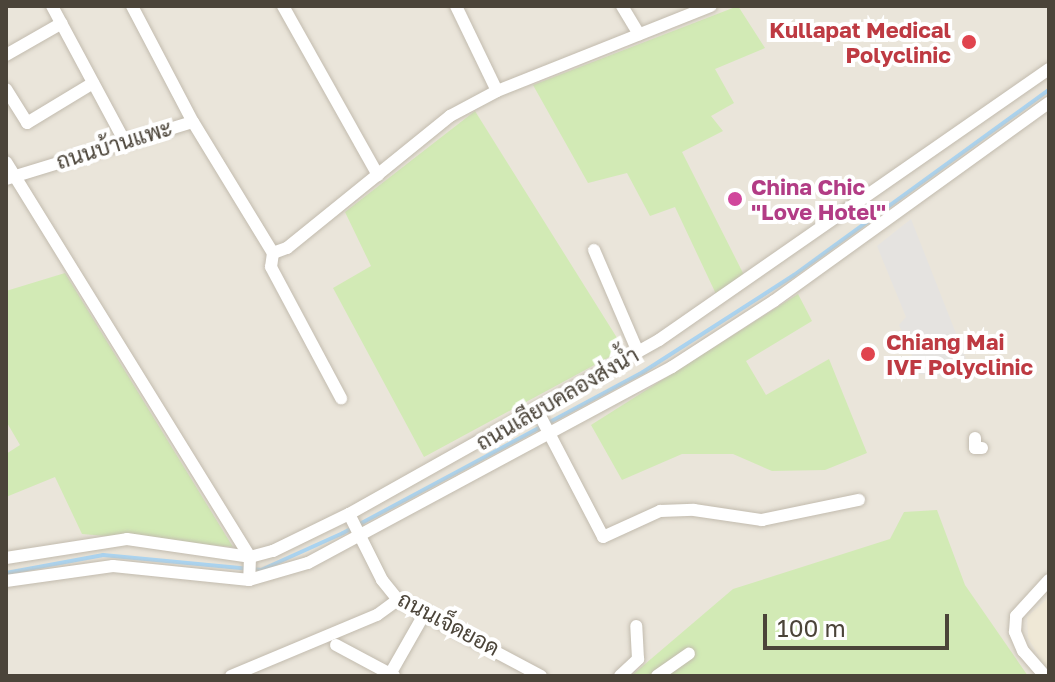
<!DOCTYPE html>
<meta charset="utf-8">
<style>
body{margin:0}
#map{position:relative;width:1055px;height:682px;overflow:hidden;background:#f6f3ec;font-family:"Golos Text",Sarabun,sans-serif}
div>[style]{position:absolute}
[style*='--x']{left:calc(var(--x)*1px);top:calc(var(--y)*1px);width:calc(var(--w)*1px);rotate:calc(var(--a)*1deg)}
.residential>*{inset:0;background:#eae5da;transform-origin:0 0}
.education>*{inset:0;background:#efe8d6}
.green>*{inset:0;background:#d2eab5}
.parking>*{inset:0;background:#e5e3e0}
.stream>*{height:4px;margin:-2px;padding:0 2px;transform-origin:2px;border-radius:2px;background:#a9d4f2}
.roads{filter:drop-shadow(0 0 2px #c2bbae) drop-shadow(0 0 2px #c2bbae)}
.minor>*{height:12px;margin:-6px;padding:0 6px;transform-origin:6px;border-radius:6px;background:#fff}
.dots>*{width:22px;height:22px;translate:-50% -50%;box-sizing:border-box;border:4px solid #fff;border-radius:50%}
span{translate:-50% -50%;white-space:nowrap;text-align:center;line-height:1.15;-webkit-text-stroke:8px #fff;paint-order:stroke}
.health-label{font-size:22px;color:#be3a42;font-weight:700}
.right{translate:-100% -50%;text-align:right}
.left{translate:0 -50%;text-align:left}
.street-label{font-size:22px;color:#4b4439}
.hotel-label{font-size:22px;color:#b23c85;font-weight:700}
.frame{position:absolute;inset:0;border:8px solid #4b4439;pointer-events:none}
.scale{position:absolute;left:763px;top:614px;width:186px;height:36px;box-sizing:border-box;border:4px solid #4b4439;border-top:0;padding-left:10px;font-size:24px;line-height:28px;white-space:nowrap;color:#4b4439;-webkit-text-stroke:6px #fff;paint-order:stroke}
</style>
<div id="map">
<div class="residential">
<i style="left:6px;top:6px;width:1043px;height:670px"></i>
</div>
<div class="education">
<i style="clip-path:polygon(1049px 597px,1049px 674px,1028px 638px,1027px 617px)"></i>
</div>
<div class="green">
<i style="clip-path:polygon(738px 6px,765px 48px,715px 69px,734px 103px,711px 116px,723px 131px,682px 152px,745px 277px,716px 294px,675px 207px,650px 216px,627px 173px,588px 183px,533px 85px)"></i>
<i style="clip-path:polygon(475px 111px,624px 349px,424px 457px,333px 288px,371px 266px,345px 212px)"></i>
<i style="clip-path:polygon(65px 273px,233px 547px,82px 534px,55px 477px,6px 497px,6px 454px,20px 445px,6px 421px,6px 291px)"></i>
<i style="clip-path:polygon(798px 294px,812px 321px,746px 361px,766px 395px,829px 359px,867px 453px,825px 470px,772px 471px,733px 454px,682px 454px,622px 480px,591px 425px)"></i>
<i style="clip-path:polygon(937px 510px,965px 585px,1028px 676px,631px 676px,733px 589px,890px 539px,904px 512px)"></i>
</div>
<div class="parking">
<i style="clip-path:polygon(911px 219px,968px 364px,949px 376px,920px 374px,899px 325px,906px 317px,877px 246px)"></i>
</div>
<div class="stream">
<i style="--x:6;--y:573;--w:99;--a:-10.5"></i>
<i style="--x:103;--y:555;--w:159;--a:5.4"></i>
<i style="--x:261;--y:570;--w:90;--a:-24.3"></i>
<i style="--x:343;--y:533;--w:340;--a:-28.2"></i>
<i style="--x:643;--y:372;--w:179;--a:-32.7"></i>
<i style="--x:794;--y:275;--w:315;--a:-36"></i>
</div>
<div class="roads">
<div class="minor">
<i style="--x:52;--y:6;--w:152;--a:61.8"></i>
<i style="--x:132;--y:6;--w:131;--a:62.3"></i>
<i style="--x:283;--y:6;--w:194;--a:60.7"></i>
<i style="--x:456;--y:6;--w:94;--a:64.2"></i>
<i style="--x:622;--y:6;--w:33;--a:59"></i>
<i style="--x:6;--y:55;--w:64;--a:-29.7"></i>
<i style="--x:6;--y:89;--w:40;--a:58"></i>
<i style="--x:27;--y:123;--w:77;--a:-31.2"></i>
<i style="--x:6;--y:162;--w:464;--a:58.3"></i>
<i style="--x:250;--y:557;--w:23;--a:92"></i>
<i style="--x:6;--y:179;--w:195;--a:-17"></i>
<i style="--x:193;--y:122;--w:153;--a:58.6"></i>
<i style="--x:594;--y:250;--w:111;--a:66.7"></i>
<i style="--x:273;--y:253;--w:15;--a:-20"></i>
<i style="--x:287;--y:248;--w:210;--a:-39"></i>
<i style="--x:450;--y:116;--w:53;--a:-28"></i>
<i style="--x:497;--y:91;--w:230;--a:-21.7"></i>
<i style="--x:273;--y:253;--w:14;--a:98"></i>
<i style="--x:271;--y:267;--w:149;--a:61.9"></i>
<i style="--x:537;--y:410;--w:143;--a:62.5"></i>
<i style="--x:603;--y:537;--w:63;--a:-24.5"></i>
<i style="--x:660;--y:511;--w:34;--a:-2"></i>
<i style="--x:694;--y:510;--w:69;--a:8.4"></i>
<i style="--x:762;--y:520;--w:99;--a:-11.7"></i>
<i style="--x:975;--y:438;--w:10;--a:90"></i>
<i style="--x:975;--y:448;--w:7;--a:0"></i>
<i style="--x:349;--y:514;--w:74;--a:63.4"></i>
<i style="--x:382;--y:580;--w:26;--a:51"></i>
<i style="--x:398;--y:600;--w:162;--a:28"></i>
<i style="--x:6;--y:558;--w:122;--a:-8.9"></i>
<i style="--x:127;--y:539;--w:124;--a:8.3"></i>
<i style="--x:250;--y:557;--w:24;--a:-15"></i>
<i style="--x:273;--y:551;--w:85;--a:-26"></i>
<i style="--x:349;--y:514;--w:355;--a:-29.3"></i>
<i style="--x:659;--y:340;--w:475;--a:-34.8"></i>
<i style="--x:6;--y:581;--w:108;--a:-8"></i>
<i style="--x:113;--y:566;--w:137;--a:5.9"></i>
<i style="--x:249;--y:580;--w:61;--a:-16.1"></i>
<i style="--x:308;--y:563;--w:413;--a:-28.3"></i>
<i style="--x:672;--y:367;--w:121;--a:-32.9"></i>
<i style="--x:774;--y:301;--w:339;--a:-35.8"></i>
<i style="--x:336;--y:645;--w:66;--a:28.1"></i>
<i style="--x:231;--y:676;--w:158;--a:-22.7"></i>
<i style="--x:377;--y:615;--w:26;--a:-36"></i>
<i style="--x:389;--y:676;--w:73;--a:-60.3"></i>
<i style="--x:620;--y:676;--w:25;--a:-43"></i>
<i style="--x:638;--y:659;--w:33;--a:-93"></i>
<i style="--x:657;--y:676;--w:39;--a:-35"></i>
<i style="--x:1045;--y:676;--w:33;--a:-131"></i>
<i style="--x:1023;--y:651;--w:21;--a:-113"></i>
<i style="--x:1015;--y:632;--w:16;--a:-86"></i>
<i style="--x:1016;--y:616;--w:49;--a:-47.5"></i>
</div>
</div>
<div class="dots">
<i style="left:969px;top:42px;background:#e0444e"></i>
<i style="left:735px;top:199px;background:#d1479c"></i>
<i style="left:868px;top:354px;background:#e0444e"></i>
</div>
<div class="health-label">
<span class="right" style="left:951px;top:42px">Kullapat Medical<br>Polyclinic</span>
<span class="left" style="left:886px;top:354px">Chiang Mai<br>IVF Polyclinic</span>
</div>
<div class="street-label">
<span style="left:114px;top:144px;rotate:-17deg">ถนนบ้านแพะ</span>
<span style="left:557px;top:398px;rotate:-30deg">ถนนเลียบคลองส่งน้ำ</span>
<span style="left:449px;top:623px;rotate:28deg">ถนนเจ็ดยอด</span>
</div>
<div class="hotel-label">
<span class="left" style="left:751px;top:199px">China Chic<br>"Love Hotel"</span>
</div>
<div class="frame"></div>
<div class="scale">100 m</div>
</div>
